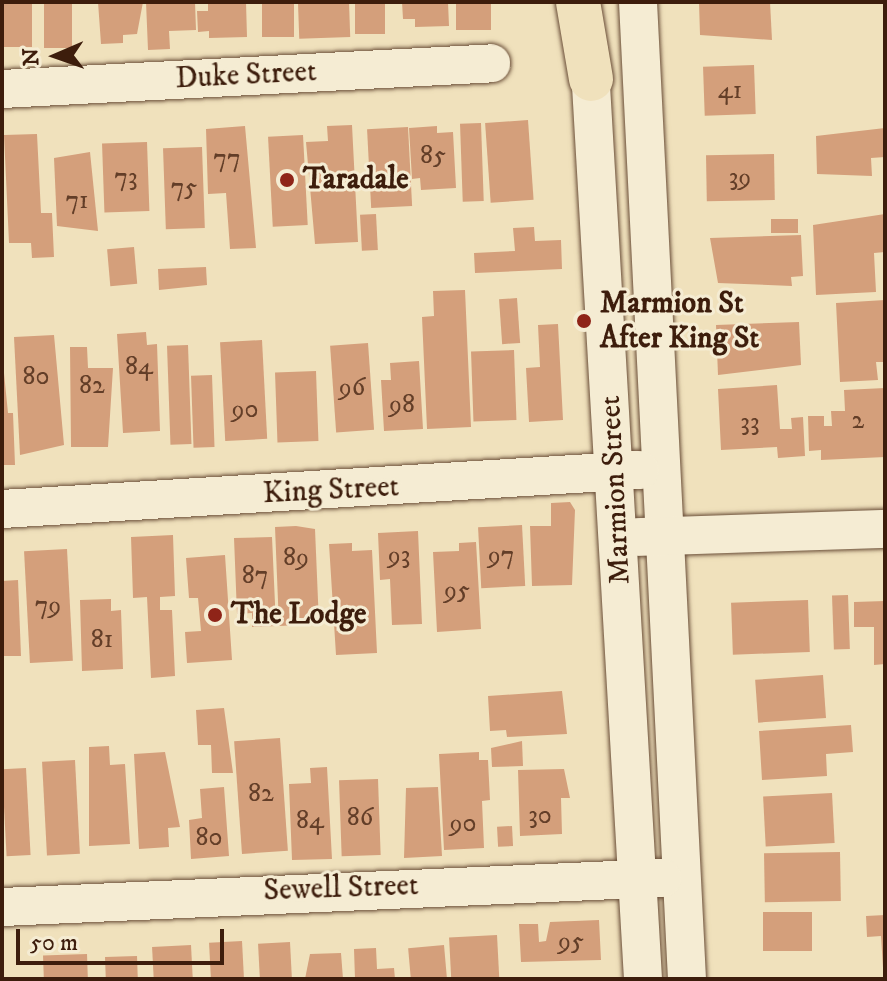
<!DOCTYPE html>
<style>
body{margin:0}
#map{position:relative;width:887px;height:981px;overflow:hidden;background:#f0e1bc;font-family:"IM FELL DW Pica",serif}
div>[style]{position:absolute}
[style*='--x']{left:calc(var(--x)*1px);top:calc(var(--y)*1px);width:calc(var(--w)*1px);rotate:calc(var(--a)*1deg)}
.building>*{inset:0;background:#d49f7b;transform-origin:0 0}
.roads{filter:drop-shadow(0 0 2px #6a4e38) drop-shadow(0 0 2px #6a4e38)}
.minor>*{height:38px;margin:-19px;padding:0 19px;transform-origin:19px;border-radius:19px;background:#f5ecd3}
.highway>*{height:44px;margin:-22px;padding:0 22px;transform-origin:22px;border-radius:22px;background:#f0e1bc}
.dots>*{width:22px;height:22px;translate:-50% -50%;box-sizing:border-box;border:4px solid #f5ecd3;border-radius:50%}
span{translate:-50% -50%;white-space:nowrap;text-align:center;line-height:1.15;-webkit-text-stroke:6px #f5ecd3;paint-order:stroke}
.number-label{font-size:26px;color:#633e28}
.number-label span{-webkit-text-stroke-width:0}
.street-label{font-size:30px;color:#3d1d0c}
.poi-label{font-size:30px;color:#3d1d0c;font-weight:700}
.left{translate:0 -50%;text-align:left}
.frame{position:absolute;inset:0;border:4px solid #3d1d0c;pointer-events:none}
.north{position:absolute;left:16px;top:16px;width:80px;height:80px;-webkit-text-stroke:6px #f5ecd3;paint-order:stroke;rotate:268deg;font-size:22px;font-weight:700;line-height:32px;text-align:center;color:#3d1d0c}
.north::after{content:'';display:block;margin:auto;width:28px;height:36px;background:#3d1d0c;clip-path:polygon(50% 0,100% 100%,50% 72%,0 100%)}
.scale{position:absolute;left:16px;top:929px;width:208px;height:36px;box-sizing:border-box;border:4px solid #3d1d0c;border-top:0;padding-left:10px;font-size:24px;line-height:28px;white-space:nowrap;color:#3d1d0c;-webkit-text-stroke:6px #f5ecd3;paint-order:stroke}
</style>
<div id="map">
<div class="building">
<i style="left:2px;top:2px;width:30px;height:45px"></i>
<i style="left:44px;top:2px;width:28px;height:46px"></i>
<i style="clip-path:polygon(98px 2px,143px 2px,137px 34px,123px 35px,123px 43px,101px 44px)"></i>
<i style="clip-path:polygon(146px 2px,195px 2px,196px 30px,169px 31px,170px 49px,148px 50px)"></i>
<i style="clip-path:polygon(208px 2px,246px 2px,247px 37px,209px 38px,209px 31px,198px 32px,197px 11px,208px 11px)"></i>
<i style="left:262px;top:2px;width:32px;height:35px"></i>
<i style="left:349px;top:2px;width:35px;height:51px;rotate:88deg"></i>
<i style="left:355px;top:2px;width:30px;height:32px"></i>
<i style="clip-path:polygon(402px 2px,448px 2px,449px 26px,415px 27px,415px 19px,403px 19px)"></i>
<i style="left:456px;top:2px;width:35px;height:28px"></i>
<i style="clip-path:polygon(699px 2px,770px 2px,772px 40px,700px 35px)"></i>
<i style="left:754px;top:65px;width:49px;height:51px;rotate:88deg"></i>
<i style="left:528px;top:120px;width:80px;height:43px;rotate:86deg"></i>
<i style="left:481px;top:123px;width:78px;height:21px;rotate:88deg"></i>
<i style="clip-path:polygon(352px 125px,358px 242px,315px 244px,306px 142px,328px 141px,327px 126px)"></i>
<i style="clip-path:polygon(245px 126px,256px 248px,230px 249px,226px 193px,208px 194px,206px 129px)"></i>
<i style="clip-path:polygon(437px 126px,437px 133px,453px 132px,456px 188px,421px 190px,420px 178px,412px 179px,409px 128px)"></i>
<i style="left:408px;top:127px;width:79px;height:41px;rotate:87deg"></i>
<i style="clip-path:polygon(885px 128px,885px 157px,871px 158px,872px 176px,817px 174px,816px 136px)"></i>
<i style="clip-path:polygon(37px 134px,41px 213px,52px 213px,54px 257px,32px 258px,31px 243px,9px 243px,4px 135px)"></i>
<i style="left:303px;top:135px;width:90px;height:35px;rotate:87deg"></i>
<i style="left:147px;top:142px;width:69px;height:45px;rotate:88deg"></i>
<i style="left:202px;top:147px;width:81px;height:39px;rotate:88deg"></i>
<i style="clip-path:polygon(90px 152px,98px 231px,57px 226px,54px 158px)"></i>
<i style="left:774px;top:154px;width:46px;height:68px;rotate:89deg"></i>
<i style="left:376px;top:214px;width:36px;height:16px;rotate:87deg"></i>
<i style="clip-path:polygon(885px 214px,885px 252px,874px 253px,876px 292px,816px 295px,813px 225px)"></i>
<i style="left:798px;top:219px;width:14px;height:27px;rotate:90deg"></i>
<i style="clip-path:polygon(534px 227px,535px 241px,561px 240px,562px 269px,475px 273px,474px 253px,515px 251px,513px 228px)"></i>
<i style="clip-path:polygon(801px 235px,803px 276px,791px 277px,792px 286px,718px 283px,710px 238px)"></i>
<i style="left:134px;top:247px;width:37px;height:27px;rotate:85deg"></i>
<i style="clip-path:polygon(206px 267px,207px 285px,159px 290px,158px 269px)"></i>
<i style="clip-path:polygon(465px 290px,471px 427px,427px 429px,422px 317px,434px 316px,433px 291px)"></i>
<i style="left:517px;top:298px;width:45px;height:18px;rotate:86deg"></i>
<i style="clip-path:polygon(885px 300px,885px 362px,876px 362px,878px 380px,840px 382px,836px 303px)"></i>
<i style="clip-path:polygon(799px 322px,801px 365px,718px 375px,716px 325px)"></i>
<i style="clip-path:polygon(558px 324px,563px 420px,529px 422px,526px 368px,540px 367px,538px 325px)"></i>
<i style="clip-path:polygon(146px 332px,147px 345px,157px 344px,160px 431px,123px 433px,117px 334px)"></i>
<i style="clip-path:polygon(54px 335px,64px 445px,20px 455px,14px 337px)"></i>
<i style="left:262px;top:340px;width:99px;height:42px;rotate:87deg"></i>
<i style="left:368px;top:343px;width:87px;height:38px;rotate:86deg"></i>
<i style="left:188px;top:345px;width:99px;height:21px;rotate:88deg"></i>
<i style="clip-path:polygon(70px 347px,87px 347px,88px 368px,113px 368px,108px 447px,71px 447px)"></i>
<i style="left:514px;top:350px;width:70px;height:43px;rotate:88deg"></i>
<i style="clip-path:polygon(2px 353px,8px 413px,13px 413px,15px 465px,2px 465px)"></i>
<i style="clip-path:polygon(419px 361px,423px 429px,384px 431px,381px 380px,391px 380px,390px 363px)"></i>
<i style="left:316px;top:371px;width:70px;height:41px;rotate:88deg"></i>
<i style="left:212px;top:375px;width:72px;height:21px;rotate:88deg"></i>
<i style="clip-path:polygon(777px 385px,780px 429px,792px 429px,791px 418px,803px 417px,805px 456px,778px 458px,777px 447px,721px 450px,718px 389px)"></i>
<i style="clip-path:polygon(885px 388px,885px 457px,821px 460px,821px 450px,809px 451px,808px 416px,824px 416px,824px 426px,832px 426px,831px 411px,845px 411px,844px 390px)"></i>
<i style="clip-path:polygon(570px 502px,575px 510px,572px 585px,532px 586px,530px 526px,551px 526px,551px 503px)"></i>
<i style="left:522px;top:525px;width:61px;height:44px;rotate:87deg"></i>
<i style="clip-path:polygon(296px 526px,315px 529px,319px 624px,279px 626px,275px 527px)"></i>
<i style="clip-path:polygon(418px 531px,422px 624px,392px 625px,390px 579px,380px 580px,378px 533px)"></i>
<i style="clip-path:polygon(173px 535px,175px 596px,160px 597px,160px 610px,172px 610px,175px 676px,151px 678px,147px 597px,133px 598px,131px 537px)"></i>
<i style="clip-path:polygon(272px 537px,276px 626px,252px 627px,252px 613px,237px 614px,234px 538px)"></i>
<i style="clip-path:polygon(476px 542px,481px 629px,437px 632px,433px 552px,459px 551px,459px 543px)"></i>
<i style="clip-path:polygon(352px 543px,352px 551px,372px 550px,377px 653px,336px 655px,329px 544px)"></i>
<i style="left:67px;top:549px;width:112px;height:43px;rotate:87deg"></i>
<i style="clip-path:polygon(225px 555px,232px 660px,187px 663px,185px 632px,201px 631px,198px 598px,189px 598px,186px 558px)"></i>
<i style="clip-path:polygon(18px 580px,21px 656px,2px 656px,2px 581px)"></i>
<i style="left:848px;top:595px;width:54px;height:16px;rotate:88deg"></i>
<i style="clip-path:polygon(111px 599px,111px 611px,121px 610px,123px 669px,82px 671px,80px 600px)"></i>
<i style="left:808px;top:600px;width:52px;height:77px;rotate:88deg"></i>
<i style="clip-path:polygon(885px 601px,885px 664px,874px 665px,874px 627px,854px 627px,854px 602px)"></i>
<i style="left:823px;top:675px;width:43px;height:68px;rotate:86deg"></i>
<i style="clip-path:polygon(562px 691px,567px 734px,507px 737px,506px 730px,490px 731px,488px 696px)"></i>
<i style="clip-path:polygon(224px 708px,233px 773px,212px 773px,211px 745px,198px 745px,196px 710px)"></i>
<i style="clip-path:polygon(851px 725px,853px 752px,826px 754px,827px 776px,762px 780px,759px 731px)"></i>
<i style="left:280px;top:738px;width:113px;height:46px;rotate:86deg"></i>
<i style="clip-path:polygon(522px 741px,523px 766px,492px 767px,491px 748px)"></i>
<i style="clip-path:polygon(109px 746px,110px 765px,125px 764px,130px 844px,89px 846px,89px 747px)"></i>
<i style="clip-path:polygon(165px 752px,180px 827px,168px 828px,169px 847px,139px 849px,134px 754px)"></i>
<i style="clip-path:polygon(479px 752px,479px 760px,488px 760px,490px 800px,482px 801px,484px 848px,444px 850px,439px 754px)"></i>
<i style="left:75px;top:760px;width:94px;height:33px;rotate:87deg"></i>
<i style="clip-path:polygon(327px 767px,332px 859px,292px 860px,289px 784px,311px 783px,310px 768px)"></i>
<i style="left:26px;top:768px;width:87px;height:24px;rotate:87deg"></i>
<i style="clip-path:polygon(564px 769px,570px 798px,561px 798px,562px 834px,520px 836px,518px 770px)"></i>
<i style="left:378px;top:779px;width:76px;height:39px;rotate:88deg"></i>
<i style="clip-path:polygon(224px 787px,229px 856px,191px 859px,189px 820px,202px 818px,200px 789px)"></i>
<i style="clip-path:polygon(438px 787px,442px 856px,404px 858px,406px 788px)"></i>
<i style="left:832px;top:793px;width:50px;height:69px;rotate:87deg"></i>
<i style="left:512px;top:826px;width:20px;height:15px;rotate:87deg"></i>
<i style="left:840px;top:852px;width:49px;height:76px;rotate:89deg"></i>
<i style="left:763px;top:912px;width:49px;height:39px"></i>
<i style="clip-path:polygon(885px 915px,885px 968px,883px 968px,881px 936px,867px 937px,866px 916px)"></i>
<i style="clip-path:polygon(599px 920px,601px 960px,521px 962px,519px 924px,538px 924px,539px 942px,546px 941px,550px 922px)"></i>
<i style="left:497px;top:935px;width:44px;height:48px;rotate:87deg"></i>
<i style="left:242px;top:941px;width:38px;height:33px;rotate:87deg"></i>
<i style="left:290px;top:942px;width:37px;height:32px;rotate:87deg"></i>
<i style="left:191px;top:945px;width:34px;height:39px;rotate:87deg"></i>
<i style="left:444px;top:945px;width:34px;height:36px;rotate:85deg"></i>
<i style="clip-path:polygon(376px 948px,377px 969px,394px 968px,395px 979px,355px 979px,354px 949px)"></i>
<i style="clip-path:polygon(341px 953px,343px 979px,305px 979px,310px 954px)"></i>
<i style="left:87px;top:954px;width:25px;height:44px;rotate:88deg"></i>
<i style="left:137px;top:956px;width:23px;height:32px;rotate:88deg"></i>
</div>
<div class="roads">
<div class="minor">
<i style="--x:638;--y:2;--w:978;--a:87.13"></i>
<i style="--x:589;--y:51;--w:930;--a:86.67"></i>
<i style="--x:2;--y:89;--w:490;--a:-3"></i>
<i style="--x:2;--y:509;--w:639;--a:-3.5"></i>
<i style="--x:638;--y:537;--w:247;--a:-1.9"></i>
<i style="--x:2;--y:907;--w:661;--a:-2.52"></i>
</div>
<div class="highway">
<i style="--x:578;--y:2;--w:78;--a:80.4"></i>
</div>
</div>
<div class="dots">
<i style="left:287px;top:180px;background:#8f2418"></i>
<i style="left:584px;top:321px;background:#8f2418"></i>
<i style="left:215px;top:615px;background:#8f2418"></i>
</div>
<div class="number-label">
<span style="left:730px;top:91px">41</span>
<span style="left:433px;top:156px">85</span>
<span style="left:227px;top:159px">77</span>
<span style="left:126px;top:178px">73</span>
<span style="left:740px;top:178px">39</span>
<span style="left:184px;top:188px">75</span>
<span style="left:77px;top:201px">71</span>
<span style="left:139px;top:367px">84</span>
<span style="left:36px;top:377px">80</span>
<span style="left:92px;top:386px">82</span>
<span style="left:352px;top:388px">96</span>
<span style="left:402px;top:405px">98</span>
<span style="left:245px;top:410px">90</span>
<span style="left:858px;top:421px">2</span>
<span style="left:750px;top:423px">33</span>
<span style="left:399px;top:556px">93</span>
<span style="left:501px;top:556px">97</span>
<span style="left:296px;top:558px">89</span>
<span style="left:255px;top:576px">87</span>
<span style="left:457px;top:591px">95</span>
<span style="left:48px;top:606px">79</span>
<span style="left:102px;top:640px">81</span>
<span style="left:261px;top:794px">82</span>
<span style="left:540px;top:816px">30</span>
<span style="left:360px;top:818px">86</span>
<span style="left:310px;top:821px">84</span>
<span style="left:463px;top:824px">90</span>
<span style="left:209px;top:838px">80</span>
<span style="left:571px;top:942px">95</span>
</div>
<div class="street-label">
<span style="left:246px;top:76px;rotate:-3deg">Duke Street</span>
<span style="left:616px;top:490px;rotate:-93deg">Marmion Street</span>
<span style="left:331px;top:491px;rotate:-3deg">King Street</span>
<span style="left:341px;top:889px;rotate:-2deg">Sewell Street</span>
</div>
<div class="poi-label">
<span class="left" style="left:303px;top:180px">Taradale</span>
<span class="left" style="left:600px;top:321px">Marmion St<br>After King St</span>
<span class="left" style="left:231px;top:615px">The Lodge</span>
</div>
<div class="frame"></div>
<div class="north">N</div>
<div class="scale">50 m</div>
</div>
